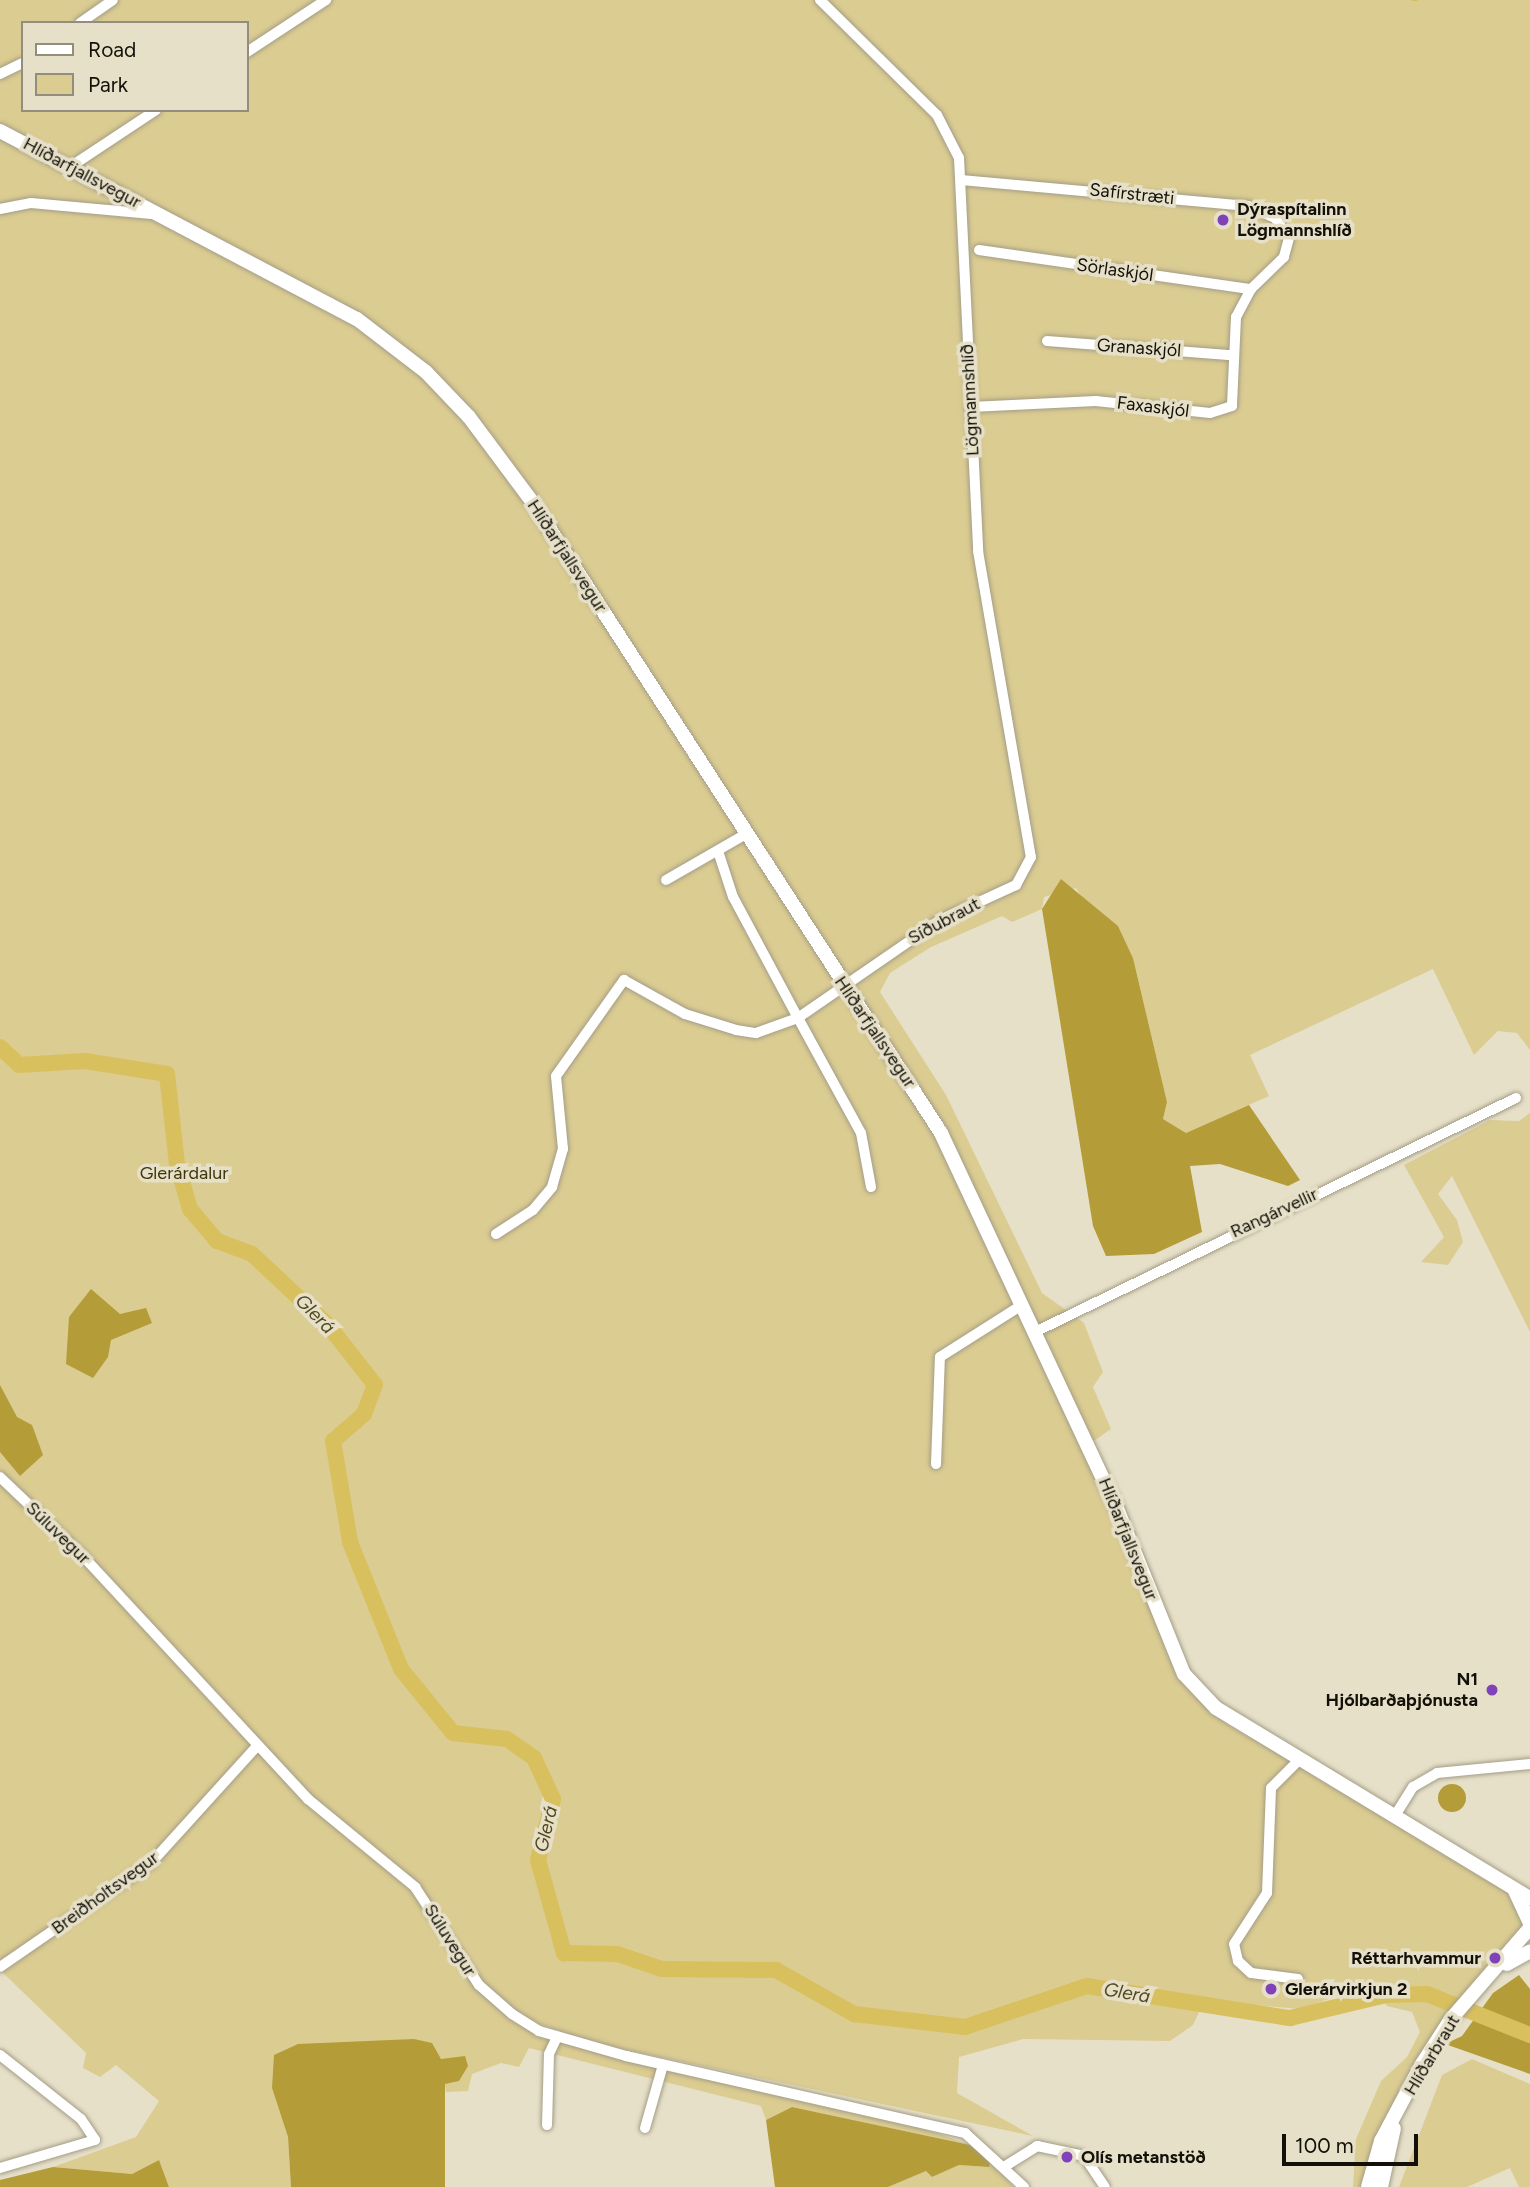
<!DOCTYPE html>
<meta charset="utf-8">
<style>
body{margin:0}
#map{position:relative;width:1530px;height:2187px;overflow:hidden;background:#e7e0c9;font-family:Figtree,sans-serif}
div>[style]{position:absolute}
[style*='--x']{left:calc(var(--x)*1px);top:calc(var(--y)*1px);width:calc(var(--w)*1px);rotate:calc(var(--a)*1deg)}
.green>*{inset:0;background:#dbcc91}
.forest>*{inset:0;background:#b49c38}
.round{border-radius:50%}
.stream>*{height:2.5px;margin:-1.25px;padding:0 1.25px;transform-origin:1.25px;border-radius:1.25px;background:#d9c05e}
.river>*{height:16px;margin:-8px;padding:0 8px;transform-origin:8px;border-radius:8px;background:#d9c05e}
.roads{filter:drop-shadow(0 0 2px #a39d87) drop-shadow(0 0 2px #a39d87)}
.street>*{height:10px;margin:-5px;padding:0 5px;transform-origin:5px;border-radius:5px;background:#fff}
.secondary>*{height:14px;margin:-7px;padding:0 7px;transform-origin:7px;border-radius:7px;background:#fff}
.dots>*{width:19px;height:19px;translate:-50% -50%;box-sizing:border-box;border:4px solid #e7e0c9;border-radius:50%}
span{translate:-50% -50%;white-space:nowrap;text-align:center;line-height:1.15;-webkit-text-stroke:7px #e7e0c9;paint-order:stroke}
.street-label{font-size:18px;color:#121008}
.poi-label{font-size:18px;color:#121008;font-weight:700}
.left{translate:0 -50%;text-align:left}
.right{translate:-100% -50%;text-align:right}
.park-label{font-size:18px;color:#3f3509}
.water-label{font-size:19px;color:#534920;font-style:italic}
.legend{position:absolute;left:21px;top:21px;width:228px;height:91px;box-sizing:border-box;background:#e7e0c9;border:2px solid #928d7c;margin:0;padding:9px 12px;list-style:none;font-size:21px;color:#121008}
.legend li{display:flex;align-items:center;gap:14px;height:35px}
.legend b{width:35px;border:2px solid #928d7c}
.scale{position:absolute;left:1282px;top:2134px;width:136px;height:32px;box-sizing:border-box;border:4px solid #121008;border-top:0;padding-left:9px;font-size:21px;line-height:24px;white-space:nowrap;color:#121008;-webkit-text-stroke:5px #e7e0c9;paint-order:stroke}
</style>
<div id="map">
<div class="green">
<i style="clip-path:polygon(evenodd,0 0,1530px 0,1530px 1050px,1517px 1033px,1498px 1031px,1474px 1055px,1433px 969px,1250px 1055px,1269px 1096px,1186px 1133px,1163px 1119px,1167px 1102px,1133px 958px,1118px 926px,1084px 902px,1076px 888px,1044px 897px,1042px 909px,1012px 922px,1002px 916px,931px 947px,890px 973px,880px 992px,946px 1095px,1042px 1293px,1084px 1323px,1103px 1372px,1093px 1387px,1111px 1429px,1085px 1447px,1182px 1680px,1228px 1725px,1493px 1876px,1510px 1890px,1525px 1926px,1445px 2016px,1364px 2187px,1353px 2187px,1356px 2139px,1381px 2081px,1407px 2057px,1420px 2032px,1412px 2012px,1387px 2006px,1371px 1984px,1301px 2009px,1204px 2001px,1193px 2025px,1170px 2041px,1023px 2039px,959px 2057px,957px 2093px,1033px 2136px,590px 2042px,540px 2024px,534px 2036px,920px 2127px,970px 2145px,792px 2107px,766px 2120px,761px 2106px,529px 2048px,519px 2067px,501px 2063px,472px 2074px,468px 2091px,446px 2092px,441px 2059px,414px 2039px,368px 2043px,272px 2088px,288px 2137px,291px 2187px,169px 2187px,159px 2160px,132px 2174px,53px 2167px,136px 2137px,159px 2101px,116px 2065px,100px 2077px,83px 2068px,86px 2053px,0 1970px,0 0,23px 23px,247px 23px,247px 110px,23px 110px,23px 23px)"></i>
<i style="clip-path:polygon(1530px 1113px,1530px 1332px,1452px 1176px,1438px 1194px,1457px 1220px,1463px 1242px,1448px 1265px,1421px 1262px,1444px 1237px,1404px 1165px,1490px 1120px,1519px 1121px)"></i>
<i style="clip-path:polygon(1472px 2059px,1530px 2084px,1530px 2187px,1519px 2187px,1510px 2168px,1467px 2187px,1399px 2187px,1442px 2075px)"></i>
<i style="clip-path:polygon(991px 2160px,1013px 2187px,888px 2187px,926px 2171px,932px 2177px,959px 2165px,989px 2167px)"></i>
</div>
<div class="forest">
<i style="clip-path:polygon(1061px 879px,1118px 926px,1133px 958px,1167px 1102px,1163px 1119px,1186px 1133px,1249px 1105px,1300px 1180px,1288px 1186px,1220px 1164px,1190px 1166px,1202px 1232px,1154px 1254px,1106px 1256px,1093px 1226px,1042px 909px)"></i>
<i style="clip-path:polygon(91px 1289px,120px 1314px,146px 1308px,152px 1323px,111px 1340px,108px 1357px,93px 1378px,66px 1364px,69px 1317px)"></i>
<i style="clip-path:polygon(0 1385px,17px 1417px,32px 1425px,43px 1455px,20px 1476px,0 1452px)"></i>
<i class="round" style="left:1438px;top:1784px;width:28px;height:28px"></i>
<i style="clip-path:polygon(1519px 1975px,1530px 1989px,1530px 2074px,1445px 2044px,1462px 2036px,1493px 1993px)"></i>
<i style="clip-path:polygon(414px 2039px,432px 2043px,441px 2059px,465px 2056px,468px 2066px,459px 2081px,445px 2084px,445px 2187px,291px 2187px,288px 2137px,272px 2088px,274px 2055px,298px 2044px)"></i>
<i style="clip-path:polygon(792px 2107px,970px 2145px,991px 2160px,989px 2167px,959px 2165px,932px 2177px,926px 2171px,888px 2187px,775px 2187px,766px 2120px)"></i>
<i style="clip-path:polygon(159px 2160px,169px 2187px,0 2187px,0 2180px,53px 2167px,132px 2174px)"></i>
</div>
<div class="stream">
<i style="--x:1412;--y:0;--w:5;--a:0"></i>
</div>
<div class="river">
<i style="--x:0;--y:1047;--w:26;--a:43"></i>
<i style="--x:19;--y:1065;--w:66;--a:-3.5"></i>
<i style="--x:85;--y:1061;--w:83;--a:9"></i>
<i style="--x:167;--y:1074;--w:91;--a:83.7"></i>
<i style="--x:177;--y:1164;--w:47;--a:73.9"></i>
<i style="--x:190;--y:1209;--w:42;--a:49.8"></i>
<i style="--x:217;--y:1241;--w:37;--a:20"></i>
<i style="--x:252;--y:1254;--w:104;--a:43.1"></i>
<i style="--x:328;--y:1325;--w:76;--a:51.9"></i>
<i style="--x:375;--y:1385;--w:31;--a:111"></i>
<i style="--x:364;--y:1414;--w:41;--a:138.9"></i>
<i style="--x:333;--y:1441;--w:102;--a:80.4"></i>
<i style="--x:350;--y:1542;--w:137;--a:68.1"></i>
<i style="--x:401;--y:1669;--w:82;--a:50.9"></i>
<i style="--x:453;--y:1733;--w:54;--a:6.3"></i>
<i style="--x:507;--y:1739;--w:33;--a:35"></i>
<i style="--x:534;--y:1758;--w:45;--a:65.1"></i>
<i style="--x:553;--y:1799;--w:63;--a:103.8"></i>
<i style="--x:538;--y:1860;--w:97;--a:74.4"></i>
<i style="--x:564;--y:1953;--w:53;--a:1.1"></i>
<i style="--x:617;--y:1954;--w:47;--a:18.4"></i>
<i style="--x:662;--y:1969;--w:114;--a:0.5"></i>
<i style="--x:776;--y:1970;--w:90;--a:29.4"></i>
<i style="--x:854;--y:2014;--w:112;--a:6.7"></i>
<i style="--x:965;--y:2027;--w:129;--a:-18.6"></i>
<i style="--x:1087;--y:1986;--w:206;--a:9"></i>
<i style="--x:1290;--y:2018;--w:99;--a:-13.5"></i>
<i style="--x:1386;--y:1995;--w:41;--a:-1.4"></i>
<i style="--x:1427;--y:1994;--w:111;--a:21.7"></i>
</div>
<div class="roads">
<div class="street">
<i style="--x:820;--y:0;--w:164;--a:44.5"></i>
<i style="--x:937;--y:115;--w:48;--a:62.9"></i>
<i style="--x:959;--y:158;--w:393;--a:87.2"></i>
<i style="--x:978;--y:551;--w:311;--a:80.2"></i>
<i style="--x:1031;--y:857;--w:32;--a:118"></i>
<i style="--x:1016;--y:885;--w:84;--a:155.3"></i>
<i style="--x:940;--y:920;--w:173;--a:145.4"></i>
<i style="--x:798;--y:1018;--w:131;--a:61.3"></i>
<i style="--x:861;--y:1133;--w:55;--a:79.5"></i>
<i style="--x:80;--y:23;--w:40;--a:-34.9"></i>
<i style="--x:247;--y:52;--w:95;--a:-33.4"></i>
<i style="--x:0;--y:74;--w:25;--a:-26"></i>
<i style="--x:70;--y:167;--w:103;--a:-33.5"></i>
<i style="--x:961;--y:180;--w:288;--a:5.2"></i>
<i style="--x:1248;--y:206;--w:30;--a:24"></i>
<i style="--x:1275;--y:218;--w:24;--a:55"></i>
<i style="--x:1289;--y:238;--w:20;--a:105"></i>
<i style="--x:1284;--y:257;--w:46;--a:135.9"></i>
<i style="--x:1251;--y:289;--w:32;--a:118"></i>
<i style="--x:1236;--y:317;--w:89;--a:92.6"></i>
<i style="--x:1232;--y:406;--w:23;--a:162"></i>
<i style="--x:1210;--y:413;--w:115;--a:-174"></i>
<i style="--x:1096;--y:401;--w:126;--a:177.3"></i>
<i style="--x:0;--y:209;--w:32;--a:-11"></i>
<i style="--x:31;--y:203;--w:121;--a:5.2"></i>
<i style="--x:979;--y:250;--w:275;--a:8.2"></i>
<i style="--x:1047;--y:341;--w:185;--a:4.4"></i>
<i style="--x:666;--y:880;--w:92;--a:-29.9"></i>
<i style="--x:496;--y:1234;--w:44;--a:-33"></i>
<i style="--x:533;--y:1210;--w:30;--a:-50"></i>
<i style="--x:552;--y:1187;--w:40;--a:-74"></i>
<i style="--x:563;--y:1149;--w:73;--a:-95.5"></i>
<i style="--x:556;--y:1076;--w:118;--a:-54.7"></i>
<i style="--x:624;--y:980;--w:70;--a:29.1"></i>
<i style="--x:685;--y:1014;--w:53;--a:17.4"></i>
<i style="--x:736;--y:1030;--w:20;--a:9"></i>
<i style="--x:756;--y:1033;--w:45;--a:-19.7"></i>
<i style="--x:798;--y:1018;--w:137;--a:-118.2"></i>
<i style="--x:733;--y:897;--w:48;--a:-108.1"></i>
<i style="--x:1035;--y:1332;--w:535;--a:-25.94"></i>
<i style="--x:936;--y:1464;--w:107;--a:-87.9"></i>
<i style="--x:940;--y:1357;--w:97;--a:-32.4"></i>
<i style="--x:0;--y:1477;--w:113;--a:43.6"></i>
<i style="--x:82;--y:1555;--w:333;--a:47.2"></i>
<i style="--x:308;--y:1799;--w:139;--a:39.4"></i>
<i style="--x:415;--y:1887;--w:117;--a:56.9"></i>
<i style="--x:479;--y:1985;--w:44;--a:41.3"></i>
<i style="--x:512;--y:2014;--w:32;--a:32"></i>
<i style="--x:539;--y:2031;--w:91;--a:16"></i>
<i style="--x:626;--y:2056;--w:348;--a:12.8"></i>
<i style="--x:965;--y:2133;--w:80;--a:42.5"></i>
<i style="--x:1396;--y:1814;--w:32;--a:-58"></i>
<i style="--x:1413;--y:1787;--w:28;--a:-30"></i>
<i style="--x:1437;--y:1773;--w:93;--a:-5.5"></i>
<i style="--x:0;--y:1967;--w:185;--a:-34.6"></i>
<i style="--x:152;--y:1862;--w:156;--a:-47.8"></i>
<i style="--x:1298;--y:1979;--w:47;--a:-172.7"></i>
<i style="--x:1251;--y:1973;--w:18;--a:-137"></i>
<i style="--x:1238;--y:1961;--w:17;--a:-103"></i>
<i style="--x:1234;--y:1944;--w:61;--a:-57.1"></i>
<i style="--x:1267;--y:1893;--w:105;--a:-87.8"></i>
<i style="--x:1271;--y:1788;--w:41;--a:-45"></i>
<i style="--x:0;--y:2055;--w:103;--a:38.3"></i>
<i style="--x:81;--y:2119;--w:25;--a:56"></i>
<i style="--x:95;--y:2140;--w:99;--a:163.6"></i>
<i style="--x:547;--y:2125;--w:71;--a:-88.4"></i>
<i style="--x:549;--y:2054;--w:19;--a:-65"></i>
<i style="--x:645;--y:2128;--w:66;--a:-74.1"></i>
<i style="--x:1007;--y:2165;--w:36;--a:-32"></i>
<i style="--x:1037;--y:2146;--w:48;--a:12"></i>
<i style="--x:1084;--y:2156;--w:37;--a:56"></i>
</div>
<div class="secondary">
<i style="--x:0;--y:131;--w:403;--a:27.8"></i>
<i style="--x:357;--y:319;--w:87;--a:37.5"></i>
<i style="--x:426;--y:372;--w:62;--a:46.3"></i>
<i style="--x:469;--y:417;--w:107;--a:53.3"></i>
<i style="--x:533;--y:503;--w:751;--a:57.07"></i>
<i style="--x:941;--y:1133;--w:412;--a:64.9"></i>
<i style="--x:1116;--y:1506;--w:181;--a:68"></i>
<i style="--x:1184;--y:1674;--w:47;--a:46.7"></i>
<i style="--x:1216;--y:1708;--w:367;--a:31.2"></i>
<i style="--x:1515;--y:1891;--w:35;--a:65"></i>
<i style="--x:1507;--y:1964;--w:26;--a:-29"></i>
<i style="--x:1368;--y:2187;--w:48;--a:-74.2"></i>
<i style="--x:1381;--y:2141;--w:87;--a:-62"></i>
<i style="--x:1422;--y:2064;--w:54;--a:-57.2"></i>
<i style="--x:1451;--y:2019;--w:119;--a:-49.1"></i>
<i style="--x:1381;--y:2187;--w:60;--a:-77.6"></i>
</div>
</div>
<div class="dots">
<i style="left:1223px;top:220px;background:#8042b8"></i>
<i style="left:1492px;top:1690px;background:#8042b8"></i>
<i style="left:1495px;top:1958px;background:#8042b8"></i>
<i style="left:1271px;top:1989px;background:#8042b8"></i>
<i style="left:1067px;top:2157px;background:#8042b8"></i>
</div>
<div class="street-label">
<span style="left:82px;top:173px;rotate:28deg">Hlíðarfjallsvegur</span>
<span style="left:1132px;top:194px;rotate:6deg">Safírstræti</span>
<span style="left:1115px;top:270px;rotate:8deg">Sörlaskjól</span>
<span style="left:1139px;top:348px;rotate:4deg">Granaskjól</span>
<span style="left:970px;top:400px;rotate:-93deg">Lögmannshlíð</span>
<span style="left:1153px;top:407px;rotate:7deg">Faxaskjól</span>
<span style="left:567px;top:556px;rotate:57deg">Hlíðarfjallsvegur</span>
<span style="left:944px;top:921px;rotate:-28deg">Síðubraut</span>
<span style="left:875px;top:1032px;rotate:56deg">Hlíðarfjallsvegur</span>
<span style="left:1274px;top:1213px;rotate:-25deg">Rangárvellir</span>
<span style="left:58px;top:1533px;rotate:44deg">Súluvegur</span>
<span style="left:1128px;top:1539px;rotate:68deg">Hlíðarfjallsvegur</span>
<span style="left:105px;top:1893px;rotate:-36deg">Breiðholtsvegur</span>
<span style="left:450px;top:1940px;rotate:58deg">Súluvegur</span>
<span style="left:1432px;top:2055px;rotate:-59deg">Hlíðarbraut</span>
</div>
<div class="poi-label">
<span class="left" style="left:1237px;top:220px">Dýraspítalinn<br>Lögmannshlíð</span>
<span class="right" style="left:1478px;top:1690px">N1<br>Hjólbarðaþjónusta</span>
<span class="right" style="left:1481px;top:1958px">Réttarhvammur</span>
<span class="left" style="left:1285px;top:1989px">Glerárvirkjun 2</span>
<span class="left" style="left:1081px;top:2157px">Olís metanstöð</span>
</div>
<div class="park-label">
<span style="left:184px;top:1173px">Glerárdalur</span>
</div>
<div class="water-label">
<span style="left:315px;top:1314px;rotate:45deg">Glerá</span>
<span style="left:546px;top:1829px;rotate:-77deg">Glerá</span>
<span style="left:1127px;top:1993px;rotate:9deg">Glerá</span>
</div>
<ul class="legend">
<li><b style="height:9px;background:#fff"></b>Road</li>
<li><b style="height:19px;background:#dbcc91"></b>Park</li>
</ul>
<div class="scale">100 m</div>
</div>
